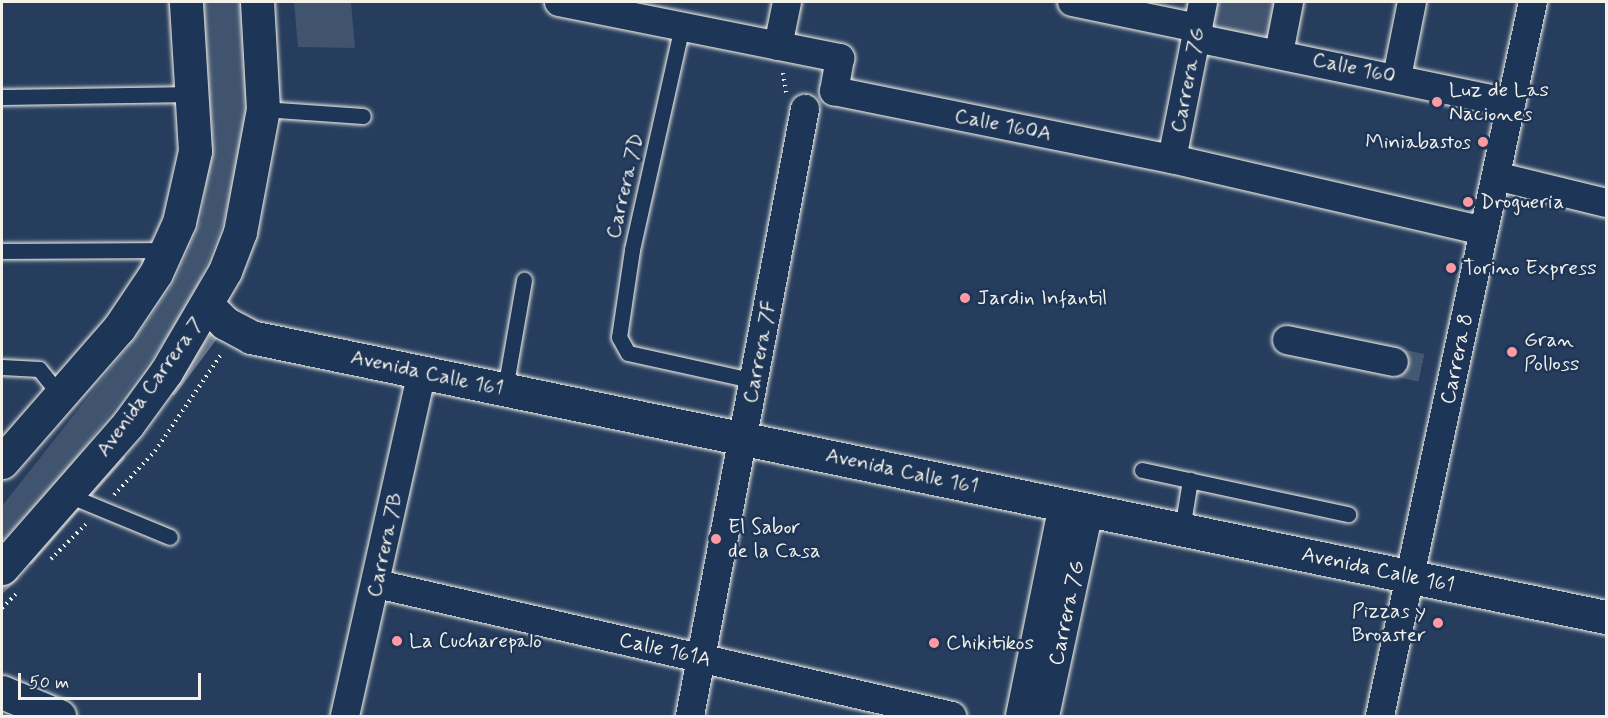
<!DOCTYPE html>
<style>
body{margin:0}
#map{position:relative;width:1608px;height:718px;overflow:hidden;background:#263d5d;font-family:Mynerve,sans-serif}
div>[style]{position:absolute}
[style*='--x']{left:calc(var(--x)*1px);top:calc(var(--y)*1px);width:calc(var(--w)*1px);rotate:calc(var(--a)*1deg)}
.green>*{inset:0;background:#40546f}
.stream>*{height:8px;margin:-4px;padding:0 4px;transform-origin:4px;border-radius:4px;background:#677588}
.street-tunnel>*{height:28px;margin-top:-14px;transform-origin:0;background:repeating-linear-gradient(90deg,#455872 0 28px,transparent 0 42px)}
.path>*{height:4px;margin-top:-2px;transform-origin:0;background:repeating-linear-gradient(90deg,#f4f1e8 0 1.5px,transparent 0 6px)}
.roads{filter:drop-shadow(0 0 2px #f4f1e8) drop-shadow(0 0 2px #f4f1e8)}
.lane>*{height:15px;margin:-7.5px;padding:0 7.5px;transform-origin:7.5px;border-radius:7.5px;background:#1d3557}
.street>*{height:28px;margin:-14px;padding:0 14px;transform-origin:14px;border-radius:14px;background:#1d3557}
.secondary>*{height:33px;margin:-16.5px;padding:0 16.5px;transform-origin:16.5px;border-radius:16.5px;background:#1d3557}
.primary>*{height:33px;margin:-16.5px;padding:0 16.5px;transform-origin:16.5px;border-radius:16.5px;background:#1d3557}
.dots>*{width:16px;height:16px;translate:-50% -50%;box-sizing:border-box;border:3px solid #1d3557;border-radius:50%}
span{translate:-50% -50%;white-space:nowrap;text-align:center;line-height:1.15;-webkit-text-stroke:5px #1d3557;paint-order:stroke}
.street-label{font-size:21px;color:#f4f1e8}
.poi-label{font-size:21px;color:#f4f1e8}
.left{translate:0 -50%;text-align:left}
.right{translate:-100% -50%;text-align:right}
.frame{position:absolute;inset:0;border:3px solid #f4f1e8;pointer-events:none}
.scale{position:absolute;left:18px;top:673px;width:183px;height:27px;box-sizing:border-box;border:3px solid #f4f1e8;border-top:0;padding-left:8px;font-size:18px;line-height:21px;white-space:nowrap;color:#f4f1e8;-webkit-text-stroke:4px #1d3557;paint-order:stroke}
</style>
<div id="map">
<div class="green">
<i style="clip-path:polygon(204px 2px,241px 2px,247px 56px,246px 125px,224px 221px,188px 310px,68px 470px,2px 541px,2px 506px,144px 326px,175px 280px,201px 220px,211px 146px)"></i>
<i style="clip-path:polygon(294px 2px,351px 2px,355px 48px,298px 47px)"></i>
<i style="clip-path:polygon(1213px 2px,1286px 2px,1278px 42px,1208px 27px)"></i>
</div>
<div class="stream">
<i style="--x:173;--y:391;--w:79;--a:-53.3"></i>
<i style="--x:30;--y:560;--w:137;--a:-48.5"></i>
<i style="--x:2;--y:589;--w:16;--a:-45"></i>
</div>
<div class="street-tunnel">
<i style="--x:1394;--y:362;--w:40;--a:12"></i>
</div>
<div class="path">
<i style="--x:783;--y:73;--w:20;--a:81"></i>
<i style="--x:114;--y:495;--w:60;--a:-47"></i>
<i style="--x:155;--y:451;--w:119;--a:-55.6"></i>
<i style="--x:51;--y:559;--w:49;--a:-45"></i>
<i style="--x:2;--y:608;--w:20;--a:-45"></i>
</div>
<div class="roads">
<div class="lane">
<i style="--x:682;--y:26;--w:230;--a:102.6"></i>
<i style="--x:632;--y:250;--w:88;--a:98.5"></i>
<i style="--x:619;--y:337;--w:18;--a:61"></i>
<i style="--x:628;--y:353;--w:130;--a:12.4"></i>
<i style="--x:2;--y:97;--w:192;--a:-0.9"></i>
<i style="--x:263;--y:109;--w:100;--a:4"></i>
<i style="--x:2;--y:251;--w:164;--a:-0.3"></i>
<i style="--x:2;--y:367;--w:37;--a:3"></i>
<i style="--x:39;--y:369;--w:35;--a:51"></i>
<i style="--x:505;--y:389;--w:111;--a:-80.1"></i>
<i style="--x:1142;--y:470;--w:211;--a:12.1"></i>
<i style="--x:68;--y:495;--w:110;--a:22.4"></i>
<i style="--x:1182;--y:529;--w:50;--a:-80.7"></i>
</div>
<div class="street">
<i style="--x:559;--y:2;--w:287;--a:11.3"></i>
<i style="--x:840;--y:58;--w:34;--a:100"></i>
<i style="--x:834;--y:91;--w:345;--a:11.4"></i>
<i style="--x:1172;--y:159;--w:320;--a:13"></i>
<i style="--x:1072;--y:2;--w:129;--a:11.7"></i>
<i style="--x:1196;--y:38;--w:322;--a:11.7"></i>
<i style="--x:778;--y:46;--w:45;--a:-78.4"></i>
<i style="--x:1279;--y:53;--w:52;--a:-78.9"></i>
<i style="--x:1397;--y:77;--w:76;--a:-78.7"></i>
<i style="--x:1172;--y:159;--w:160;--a:-78.8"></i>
<i style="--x:1496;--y:176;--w:113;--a:13.8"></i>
<i style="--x:1287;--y:340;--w:109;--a:11.6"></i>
<i style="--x:377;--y:584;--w:590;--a:12.93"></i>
<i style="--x:345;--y:716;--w:353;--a:-77.4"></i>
<i style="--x:690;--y:716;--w:618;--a:-79.27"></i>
<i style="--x:1020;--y:716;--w:215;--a:-78.5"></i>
<i style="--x:1045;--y:716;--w:211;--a:-77.9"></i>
<i style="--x:1380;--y:716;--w:730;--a:-77.91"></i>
</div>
<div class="secondary">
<i style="--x:208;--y:306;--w:24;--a:45"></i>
<i style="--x:225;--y:323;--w:30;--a:28"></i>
<i style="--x:251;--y:337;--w:1384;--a:11.68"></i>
<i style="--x:2;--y:692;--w:62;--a:22.8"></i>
</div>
<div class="primary">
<i style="--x:2;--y:462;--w:178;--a:-48.9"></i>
<i style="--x:119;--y:328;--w:66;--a:-56.1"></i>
<i style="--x:156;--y:273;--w:56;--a:-65.7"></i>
<i style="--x:179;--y:222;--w:73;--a:-77.3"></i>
<i style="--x:195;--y:151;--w:149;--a:-93.5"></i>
<i style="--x:2;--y:568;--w:191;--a:-48.8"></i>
<i style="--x:128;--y:424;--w:64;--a:-53.8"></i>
<i style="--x:166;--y:372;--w:117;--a:-59.7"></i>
<i style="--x:225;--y:271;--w:42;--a:-69"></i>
<i style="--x:240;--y:232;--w:125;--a:-79.4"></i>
<i style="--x:263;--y:109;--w:107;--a:-93.2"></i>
</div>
</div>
<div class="dots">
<i style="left:1437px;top:102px;background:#ff9aa2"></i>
<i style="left:1483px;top:142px;background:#ff9aa2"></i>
<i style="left:1468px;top:202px;background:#ff9aa2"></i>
<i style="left:1451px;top:268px;background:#ff9aa2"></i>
<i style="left:965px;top:298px;background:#ff9aa2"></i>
<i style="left:1512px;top:352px;background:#ff9aa2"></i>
<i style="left:716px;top:539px;background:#ff9aa2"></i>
<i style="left:1438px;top:623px;background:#ff9aa2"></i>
<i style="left:397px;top:641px;background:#ff9aa2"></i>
<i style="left:934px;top:643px;background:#ff9aa2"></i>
</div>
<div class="street-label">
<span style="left:1354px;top:68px;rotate:12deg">Calle 160</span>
<span style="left:1188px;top:80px;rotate:-79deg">Carrera 7G</span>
<span style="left:1003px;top:125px;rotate:11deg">Calle 160A</span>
<span style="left:625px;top:186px;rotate:-77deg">Carrera 7D</span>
<span style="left:760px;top:352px;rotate:-79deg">Carrera 7F</span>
<span style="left:1457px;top:359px;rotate:-78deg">Carrera 8</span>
<span style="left:427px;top:373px;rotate:12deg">Avenida Calle 161</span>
<span style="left:150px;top:387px;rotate:-54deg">Avenida Carrera 7</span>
<span style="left:902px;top:471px;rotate:12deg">Avenida Calle 161</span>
<span style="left:385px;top:545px;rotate:-78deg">Carrera 7B</span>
<span style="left:1378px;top:570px;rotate:12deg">Avenida Calle 161</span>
<span style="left:1067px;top:613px;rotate:-78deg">Carrera 7G</span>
<span style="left:665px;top:650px;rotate:13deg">Calle 161A</span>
</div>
<div class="poi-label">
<span class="left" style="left:1449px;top:102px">Luz de Las<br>Naciones</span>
<span class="right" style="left:1471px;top:142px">Miniabastos</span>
<span class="left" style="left:1480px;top:202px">Drogueria</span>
<span class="left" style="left:1463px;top:268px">Torino Express</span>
<span class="left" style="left:977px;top:298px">Jardin Infantil</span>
<span class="left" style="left:1524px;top:352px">Gran<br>Polloss</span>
<span class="left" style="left:728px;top:539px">El Sabor<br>de la Casa</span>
<span class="right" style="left:1426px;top:623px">Pizzas y<br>Broaster</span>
<span class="left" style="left:409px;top:641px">La Cucharepalo</span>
<span class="left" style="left:946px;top:643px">Chikitikos</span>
</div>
<div class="frame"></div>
<div class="scale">50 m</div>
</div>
